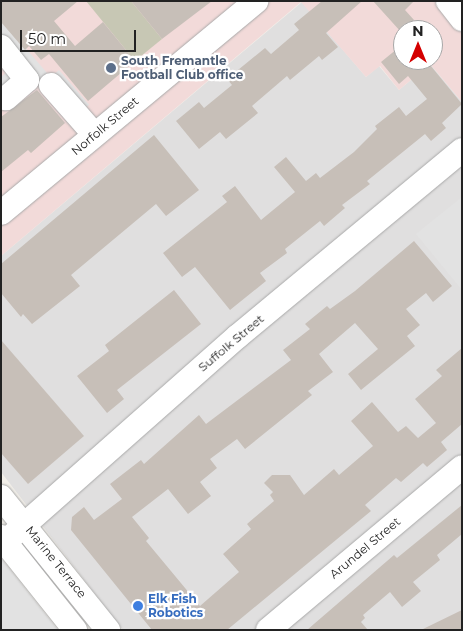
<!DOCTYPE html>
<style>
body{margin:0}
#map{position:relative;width:463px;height:631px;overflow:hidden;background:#f2efe9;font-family:Montserrat,sans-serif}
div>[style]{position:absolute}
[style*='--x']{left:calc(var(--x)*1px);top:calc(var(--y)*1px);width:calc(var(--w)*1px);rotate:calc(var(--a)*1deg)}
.residential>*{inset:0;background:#e0dfdf}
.commercial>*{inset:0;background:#f2dad9}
.construction>*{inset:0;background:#c7c7b4}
.parking>*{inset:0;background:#e2e2e2;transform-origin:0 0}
.building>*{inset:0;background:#c7bfb8}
.roads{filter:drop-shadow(0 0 1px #a9a9a9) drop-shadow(0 0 1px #a9a9a9)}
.minor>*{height:24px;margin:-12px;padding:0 12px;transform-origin:12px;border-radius:12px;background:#fff}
.dots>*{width:14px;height:14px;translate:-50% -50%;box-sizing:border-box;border:2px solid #fff;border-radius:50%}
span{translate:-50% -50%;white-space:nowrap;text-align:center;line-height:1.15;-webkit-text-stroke:4.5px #fff;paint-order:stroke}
.service-label{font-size:12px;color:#4e5e75;font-weight:700}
.left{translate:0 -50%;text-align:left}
.street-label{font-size:12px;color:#222}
.shop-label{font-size:12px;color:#366cbe;font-weight:700}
.frame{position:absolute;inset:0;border:2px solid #222;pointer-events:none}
.north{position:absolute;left:393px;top:20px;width:50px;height:50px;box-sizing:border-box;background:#fff;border:1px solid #a7a7a7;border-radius:50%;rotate:0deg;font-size:14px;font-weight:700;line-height:20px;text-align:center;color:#222}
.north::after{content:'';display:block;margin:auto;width:18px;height:22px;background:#d40000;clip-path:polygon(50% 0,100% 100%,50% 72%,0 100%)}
.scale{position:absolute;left:20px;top:30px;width:116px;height:22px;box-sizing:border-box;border:2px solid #222;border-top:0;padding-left:6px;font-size:15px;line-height:18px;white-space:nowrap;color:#222;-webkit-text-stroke:4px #fff;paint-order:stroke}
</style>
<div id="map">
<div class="residential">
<i style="clip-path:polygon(302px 2px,366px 77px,379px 66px,399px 90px,430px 64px,462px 102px,462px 630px,123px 630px,1px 472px,1px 256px)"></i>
</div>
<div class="commercial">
<i style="clip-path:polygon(evenodd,1px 1px,462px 1px,462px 102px,430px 64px,399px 90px,380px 66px,366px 77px,301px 2px,1px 256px,1px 1px,403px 30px,433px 30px,433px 60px,403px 60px,403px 30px)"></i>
</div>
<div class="construction">
<i style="clip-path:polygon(86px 1px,131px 1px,162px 39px,135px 61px)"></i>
</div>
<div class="parking">
<i style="clip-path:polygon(1px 19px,47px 73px,1px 111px,1px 77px,8px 71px,1px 63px)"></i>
<i style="left:59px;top:70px;width:46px;height:26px;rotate:49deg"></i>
<i style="clip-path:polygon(462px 197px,462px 290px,416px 234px)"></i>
<i style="clip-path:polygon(1px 558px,58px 630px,1px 630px)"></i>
</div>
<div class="building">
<i style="clip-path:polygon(1px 1px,78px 1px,54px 21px,75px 46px,103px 22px,135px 61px,88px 101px,49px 54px,41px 60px,29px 46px,25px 50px,1px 22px)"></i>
<i style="clip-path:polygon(131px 1px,212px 1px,162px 39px)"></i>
<i style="clip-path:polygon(322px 1px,362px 1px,326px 33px,338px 47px,322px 60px,319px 56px,290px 80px,287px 76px,252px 106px,258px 113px,226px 139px,220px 132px,199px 149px,176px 121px,199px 102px,204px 108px,232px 85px,227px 79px,265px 48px,271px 54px,299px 30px,294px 24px)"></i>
<i style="clip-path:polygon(373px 1px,414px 1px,405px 10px,414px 20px,401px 32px)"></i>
<i style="clip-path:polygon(403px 44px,403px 60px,426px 60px,462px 104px,442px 123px,446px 128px,431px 141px,425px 134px,367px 181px,370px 184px,342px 205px,345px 208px,324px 226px,320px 221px,285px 249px,287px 253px,260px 273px,266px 281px,230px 310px,195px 267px,182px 277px,163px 253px,227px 202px,222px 196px,235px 186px,261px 220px,295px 192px,274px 167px,286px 157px,306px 181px,316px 173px,320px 178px,354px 152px,377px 129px,375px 126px,399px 107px,406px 116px,427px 99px,408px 76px,399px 84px,381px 62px)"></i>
<i style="clip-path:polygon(37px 90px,65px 123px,31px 153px,28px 150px,1px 172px,1px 117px)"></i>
<i style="clip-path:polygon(154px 135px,199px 190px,166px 216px,156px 204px,71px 275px,80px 286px,32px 324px,23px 314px,21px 317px,1px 293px,1px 264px)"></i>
<i style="clip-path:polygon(414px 241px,452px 286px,433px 302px,426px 293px,406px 309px,420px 325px,407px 336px,415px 346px,361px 390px,348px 374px,378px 349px,355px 323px,319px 354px,333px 372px,308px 391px,312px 395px,245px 449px,237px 439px,210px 459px,217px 468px,200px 482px,211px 496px,188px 514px,168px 489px,132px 517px,149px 538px,146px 541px,200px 606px,239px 572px,223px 554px,251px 529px,247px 524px,274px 501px,270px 495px,273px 492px,264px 483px,272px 475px,290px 475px,304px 495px,334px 469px,339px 475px,373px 446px,351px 421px,372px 402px,398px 432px,406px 426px,418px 438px,436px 423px,415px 399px,442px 376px,436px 370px,462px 348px,462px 424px,441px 442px,447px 450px,427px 467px,423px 463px,401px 482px,396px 478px,365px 505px,371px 511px,227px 630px,152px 630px,71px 530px,72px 517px,84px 507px,94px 520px,122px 499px,110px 484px,141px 460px,144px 464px,199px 415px,206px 424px,291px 360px,283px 350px,310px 329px,305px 324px,327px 306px,330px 309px,355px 291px)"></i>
<i style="clip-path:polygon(174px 290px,201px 324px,117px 390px,124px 399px,107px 413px,77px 376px,109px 351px,105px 345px)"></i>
<i style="clip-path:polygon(1px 340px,84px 436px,28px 484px,1px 453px)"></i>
<i style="clip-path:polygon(462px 505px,462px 534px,437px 555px,440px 560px,413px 582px,421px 591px,402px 607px,390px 592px,363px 615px,365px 618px,361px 622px,368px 630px,307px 630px,394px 555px,397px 558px)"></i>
<i style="clip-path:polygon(462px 610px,462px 630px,421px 630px)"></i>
</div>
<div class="roads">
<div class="minor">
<i style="--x:448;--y:1;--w:23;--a:52"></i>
<i style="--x:1;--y:47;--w:42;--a:51.8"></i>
<i style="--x:27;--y:80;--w:28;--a:139"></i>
<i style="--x:51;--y:85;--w:65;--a:48.7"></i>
<i style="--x:1;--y:213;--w:332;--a:-39.7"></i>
<i style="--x:1;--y:497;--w:171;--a:51.2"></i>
<i style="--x:1;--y:537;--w:119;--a:51.5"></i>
<i style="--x:5;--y:542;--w:311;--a:-41.5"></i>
<i style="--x:238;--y:336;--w:291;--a:-39.7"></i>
<i style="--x:268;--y:630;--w:253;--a:-40"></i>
</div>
</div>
<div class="dots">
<i style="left:111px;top:68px;background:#5c6f8a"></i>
<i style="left:138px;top:606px;background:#3f7fe0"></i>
</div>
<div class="service-label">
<span class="left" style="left:121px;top:68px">South Fremantle<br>Football Club office</span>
</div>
<div class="street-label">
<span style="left:105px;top:126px;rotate:-40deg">Norfolk Street</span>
<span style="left:231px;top:343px;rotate:-40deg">Suffolk Street</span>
<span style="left:365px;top:548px;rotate:-40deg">Arundel Street</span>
<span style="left:56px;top:562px;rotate:51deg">Marine Terrace</span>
</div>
<div class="shop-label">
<span class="left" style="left:148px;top:606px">Elk Fish<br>Robotics</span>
</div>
<div class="frame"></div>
<div class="north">N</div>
<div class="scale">50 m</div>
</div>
